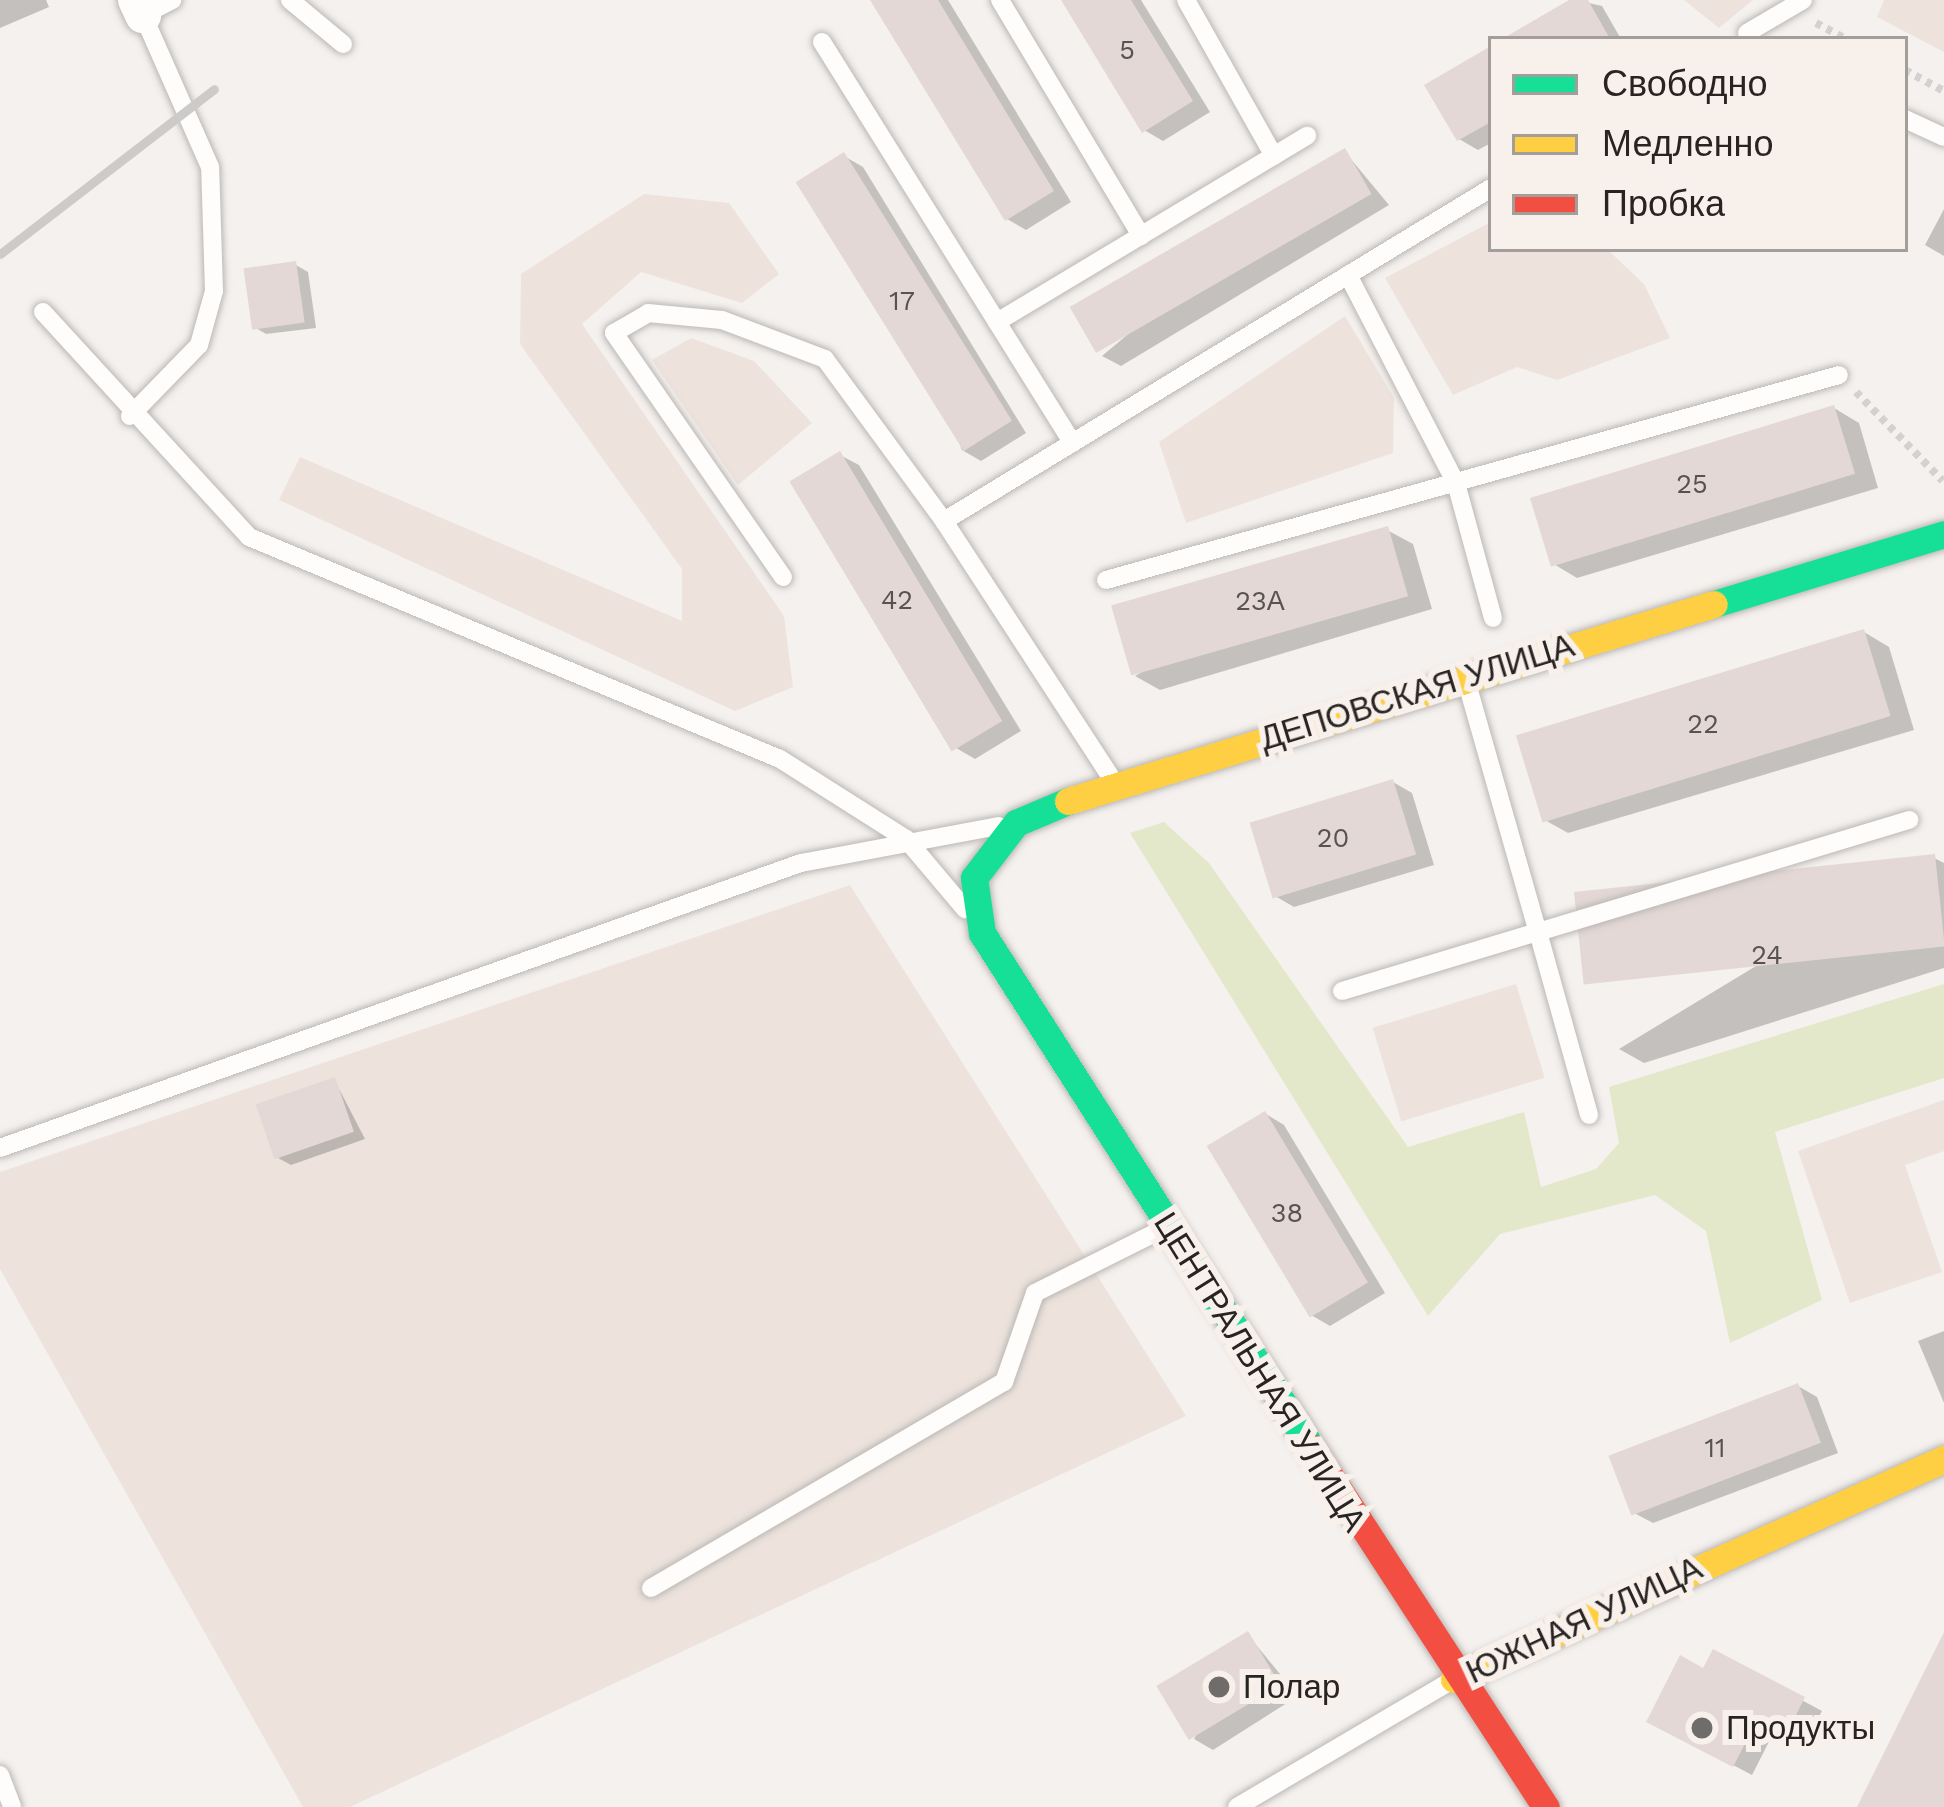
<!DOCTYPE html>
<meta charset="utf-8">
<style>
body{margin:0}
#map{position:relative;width:1944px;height:1807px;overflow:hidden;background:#f5f1ee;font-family:"Work Sans",sans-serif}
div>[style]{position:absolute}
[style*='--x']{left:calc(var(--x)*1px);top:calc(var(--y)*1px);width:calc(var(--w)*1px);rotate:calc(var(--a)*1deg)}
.built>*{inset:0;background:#ede3dc;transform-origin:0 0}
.green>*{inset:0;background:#e4e8cb}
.shadow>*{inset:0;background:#0003}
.building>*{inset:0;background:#e3d8d5;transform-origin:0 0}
.path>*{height:8px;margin-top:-4px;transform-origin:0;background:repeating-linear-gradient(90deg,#d3d2d1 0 6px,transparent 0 12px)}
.roads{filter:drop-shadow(0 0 3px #bbb8b5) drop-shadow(0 0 3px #bbb8b5)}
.lane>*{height:18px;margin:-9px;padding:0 9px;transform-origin:9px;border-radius:9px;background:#fefdfc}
.street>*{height:36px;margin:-18px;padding:0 18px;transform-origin:18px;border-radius:18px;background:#fefdfc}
.fast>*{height:27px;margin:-13.5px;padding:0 13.5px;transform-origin:13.5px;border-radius:13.5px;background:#16e098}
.slow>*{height:27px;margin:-13.5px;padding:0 13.5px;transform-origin:13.5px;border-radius:13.5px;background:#ffcf43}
.jam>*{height:27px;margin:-13.5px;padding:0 13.5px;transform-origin:13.5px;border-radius:13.5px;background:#f24e42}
.rail>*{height:9px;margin:-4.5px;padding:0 4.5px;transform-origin:4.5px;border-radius:4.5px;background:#cccbca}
.dots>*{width:33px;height:33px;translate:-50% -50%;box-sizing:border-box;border:6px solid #f8f0eb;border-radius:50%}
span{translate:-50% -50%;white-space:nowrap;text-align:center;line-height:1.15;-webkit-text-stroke:12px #f8f0eb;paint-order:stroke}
.number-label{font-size:27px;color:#585350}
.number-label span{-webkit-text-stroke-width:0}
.street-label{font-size:33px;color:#272422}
.poi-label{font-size:33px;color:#272422}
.left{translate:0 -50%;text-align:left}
.legend{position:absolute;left:1488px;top:36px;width:420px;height:216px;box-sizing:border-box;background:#f8f0eb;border:3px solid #a49e9b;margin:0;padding:15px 21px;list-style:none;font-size:36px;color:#272422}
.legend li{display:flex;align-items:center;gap:24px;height:60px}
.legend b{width:60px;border:3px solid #a49e9b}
</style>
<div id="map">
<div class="built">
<i style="clip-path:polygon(1684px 0,1753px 0,1719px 28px)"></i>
<i style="clip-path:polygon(1884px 0,1944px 0,1944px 52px,1877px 17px)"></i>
<i style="clip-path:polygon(644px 194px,729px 203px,779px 274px,742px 303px,641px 272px,582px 324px,784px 616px,793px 687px,735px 711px,279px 500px,300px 457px,682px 621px,682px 569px,520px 344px,521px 274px)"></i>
<i style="clip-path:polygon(1491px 222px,1491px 249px,1607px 249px,1644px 284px,1670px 338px,1557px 380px,1517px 367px,1453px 395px,1385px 278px)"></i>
<i style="clip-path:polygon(1345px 316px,1394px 398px,1393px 453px,1186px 523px,1159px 442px)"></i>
<i style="clip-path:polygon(691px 338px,754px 361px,812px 423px,738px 485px,652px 360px)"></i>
<i style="clip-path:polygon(850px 885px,1186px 1416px,350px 1807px,303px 1807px,0 1269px,0 1172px)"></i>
<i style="left:1516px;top:984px;width:98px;height:150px;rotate:73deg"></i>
<i style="clip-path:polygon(1944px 1100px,1944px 1151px,1905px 1165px,1942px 1272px,1850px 1303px,1798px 1151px)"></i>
</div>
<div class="green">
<i style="clip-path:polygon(1164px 822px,1209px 863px,1408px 1147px,1524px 1112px,1541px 1187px,1596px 1169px,1619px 1143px,1609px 1087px,1944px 984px,1944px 1078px,1775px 1132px,1822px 1300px,1730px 1343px,1706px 1231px,1655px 1195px,1500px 1234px,1428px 1316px,1130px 833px)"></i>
</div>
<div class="shadow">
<i style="clip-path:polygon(0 0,46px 0,49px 7px,0 28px)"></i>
<i style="clip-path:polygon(873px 0,948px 0,1071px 202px,1026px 230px,1007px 219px)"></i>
<i style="clip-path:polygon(1064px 0,1141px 0,1210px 112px,1163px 141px,1144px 130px)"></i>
<i style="clip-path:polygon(1575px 0,1602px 6px,1621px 39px,1508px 39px)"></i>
<i style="clip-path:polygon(1491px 49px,1491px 143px,1478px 150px,1459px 139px)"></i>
<i style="clip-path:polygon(1345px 152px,1389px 205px,1121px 366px,1102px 356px)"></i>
<i style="clip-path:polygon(844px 156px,863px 167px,1026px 433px,981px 461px,962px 450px)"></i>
<i style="clip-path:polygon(1944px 209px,1944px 256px,1925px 245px)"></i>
<i style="clip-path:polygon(296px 265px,308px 272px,316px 328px,266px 334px,254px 327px)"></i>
<i style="clip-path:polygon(1834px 408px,1859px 423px,1878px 488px,1577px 578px,1552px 563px)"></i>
<i style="clip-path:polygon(840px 455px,859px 465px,1021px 731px,975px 759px,956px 748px)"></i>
<i style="clip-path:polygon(1387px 530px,1413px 544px,1432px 609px,1160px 690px,1135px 676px)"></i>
<i style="clip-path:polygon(1864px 632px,1889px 647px,1914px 730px,1568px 833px,1543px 819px)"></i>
<i style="clip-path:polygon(1393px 782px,1412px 793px,1434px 865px,1294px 907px,1275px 896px)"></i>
<i style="clip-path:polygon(1934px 858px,1944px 863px,1944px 968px,1644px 1063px,1619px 1049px)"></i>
<i style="clip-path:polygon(335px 1081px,365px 1139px,291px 1165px,278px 1158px)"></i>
<i style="clip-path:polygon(1266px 1114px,1284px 1125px,1385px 1293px,1330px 1326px,1311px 1315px)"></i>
<i style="clip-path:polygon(1944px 1331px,1944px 1403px,1918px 1341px)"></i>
<i style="clip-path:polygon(1798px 1386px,1817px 1397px,1838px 1453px,1653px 1523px,1634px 1513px)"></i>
<i style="clip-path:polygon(1248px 1635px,1298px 1696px,1213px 1750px,1194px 1739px)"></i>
<i style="clip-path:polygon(1714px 1653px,1822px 1711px,1804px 1745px,1775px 1730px,1752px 1775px,1668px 1731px)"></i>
</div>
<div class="building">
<i style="clip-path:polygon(870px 0,938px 0,1054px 191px,1005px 221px)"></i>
<i style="clip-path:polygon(1061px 0,1131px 0,1193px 101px,1142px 133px)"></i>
<i style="clip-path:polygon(1569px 0,1588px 0,1610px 39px,1502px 39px)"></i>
<i style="clip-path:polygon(1491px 46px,1491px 122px,1457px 141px,1424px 85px)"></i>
<i style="left:1345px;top:148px;width:53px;height:318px;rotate:60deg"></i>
<i style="left:844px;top:152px;width:317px;height:57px;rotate:58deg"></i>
<i style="left:296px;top:261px;width:62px;height:53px;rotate:82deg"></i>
<i style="left:1834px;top:405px;width:72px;height:318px;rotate:73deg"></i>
<i style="left:840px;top:451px;width:315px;height:59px;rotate:59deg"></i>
<i style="left:1388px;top:526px;width:73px;height:288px;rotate:74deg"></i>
<i style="left:1864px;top:629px;width:91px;height:364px;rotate:73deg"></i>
<i style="left:1393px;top:779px;width:79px;height:150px;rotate:73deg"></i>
<i style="left:1935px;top:854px;width:93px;height:363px;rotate:84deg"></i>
<i style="left:335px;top:1077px;width:58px;height:84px;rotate:71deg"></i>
<i style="left:1265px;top:1111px;width:200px;height:68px;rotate:59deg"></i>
<i style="left:1798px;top:1383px;width:64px;height:203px;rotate:69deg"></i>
<i style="left:1248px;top:1631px;width:63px;height:107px;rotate:59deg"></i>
<i style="clip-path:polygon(1944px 1632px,1944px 1807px,1857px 1807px)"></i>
<i style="clip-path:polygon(1713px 1649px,1805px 1697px,1785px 1737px,1756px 1722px,1733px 1767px,1646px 1722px,1680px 1655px,1703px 1668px)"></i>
</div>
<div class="path">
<i style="--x:1816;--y:23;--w:34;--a:28"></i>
<i style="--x:1905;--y:70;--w:44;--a:28.3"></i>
<i style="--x:1856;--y:392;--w:124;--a:45.7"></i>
</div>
<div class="roads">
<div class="lane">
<i style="--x:290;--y:0;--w:69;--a:39.7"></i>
<i style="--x:1000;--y:0;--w:275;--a:59.1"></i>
<i style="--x:1186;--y:0;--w:179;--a:60.6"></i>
<i style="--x:1747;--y:33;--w:65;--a:-30.5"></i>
<i style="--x:822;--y:42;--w:473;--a:58"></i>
<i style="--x:1905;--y:119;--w:43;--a:24.8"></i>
<i style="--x:1348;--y:275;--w:234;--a:62.6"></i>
<i style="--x:1456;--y:483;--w:140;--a:74.7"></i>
<i style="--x:43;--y:312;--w:305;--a:47.5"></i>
<i style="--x:249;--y:537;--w:576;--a:22.69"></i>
<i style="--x:780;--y:759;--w:149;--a:32.4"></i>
<i style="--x:906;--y:839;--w:92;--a:49.9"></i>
<i style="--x:997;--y:322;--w:362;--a:-31"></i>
<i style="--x:130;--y:416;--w:99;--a:-45.8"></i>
<i style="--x:199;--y:345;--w:56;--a:-74.5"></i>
<i style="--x:214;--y:291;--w:124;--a:-91.8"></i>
<i style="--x:210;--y:167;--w:166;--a:-113.8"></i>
<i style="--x:143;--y:15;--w:33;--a:-27"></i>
<i style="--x:783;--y:577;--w:297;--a:-124.7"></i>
<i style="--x:614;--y:333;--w:39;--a:-30"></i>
<i style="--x:648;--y:313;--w:74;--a:5.4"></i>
<i style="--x:722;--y:320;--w:110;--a:20.7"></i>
<i style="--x:825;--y:359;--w:201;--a:53.7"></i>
<i style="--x:1106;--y:580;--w:761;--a:-15.62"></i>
<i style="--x:1466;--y:680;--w:262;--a:74.1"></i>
<i style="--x:1538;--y:932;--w:388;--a:-16.8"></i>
<i style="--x:1116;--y:785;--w:315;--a:-123.1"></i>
<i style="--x:944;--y:521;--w:640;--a:-31.33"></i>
<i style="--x:1342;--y:991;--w:205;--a:-16.8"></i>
<i style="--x:1538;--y:932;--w:190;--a:74.4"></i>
<i style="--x:0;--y:1148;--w:850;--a:-19.59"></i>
<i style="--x:801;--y:863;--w:201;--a:-10.6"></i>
<i style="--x:651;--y:1588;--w:409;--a:-30.3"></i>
<i style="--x:1004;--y:1382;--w:94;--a:-70.8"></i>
<i style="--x:1035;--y:1293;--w:145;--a:-26.6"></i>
<i style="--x:0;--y:1775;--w:34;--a:69"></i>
<i style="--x:1237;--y:1807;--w:252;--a:-30.5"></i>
</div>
<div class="street">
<i style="--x:136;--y:0;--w:17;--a:65"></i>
</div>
<div class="fast">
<i style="--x:1714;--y:604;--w:240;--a:-16.9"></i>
<i style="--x:1068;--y:801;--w:56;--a:157.1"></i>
<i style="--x:1016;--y:823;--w:69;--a:127.4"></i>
<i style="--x:974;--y:878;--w:56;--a:81.7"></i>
<i style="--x:982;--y:933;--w:610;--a:57.38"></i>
</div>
<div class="slow">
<i style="--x:1068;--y:801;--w:675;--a:-16.96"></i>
<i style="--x:1454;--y:1679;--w:537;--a:-24.18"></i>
</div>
<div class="jam">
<i style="--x:1311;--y:1447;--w:430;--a:56.9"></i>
</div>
</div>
<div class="rail">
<i style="--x:0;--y:254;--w:270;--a:-37.6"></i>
</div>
<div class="dots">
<i style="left:1219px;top:1687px;background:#6f6c69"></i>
<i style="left:1702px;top:1728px;background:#6f6c69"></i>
</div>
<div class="number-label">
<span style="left:1127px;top:51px">5</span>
<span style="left:902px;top:302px">17</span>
<span style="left:1692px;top:485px">25</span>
<span style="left:897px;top:601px">42</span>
<span style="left:1260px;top:602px">23А</span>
<span style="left:1703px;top:725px">22</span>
<span style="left:1333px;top:839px">20</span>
<span style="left:1767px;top:956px">24</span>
<span style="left:1287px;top:1214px">38</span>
<span style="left:1715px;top:1449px">11</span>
</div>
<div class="street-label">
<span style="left:1417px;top:692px;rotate:-17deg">ДЕПОВСКАЯ УЛИЦА</span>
<span style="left:1260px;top:1372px;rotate:58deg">ЦЕНТРАЛЬНАЯ УЛИЦА</span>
<span style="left:1584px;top:1620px;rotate:-25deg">ЮЖНАЯ УЛИЦА</span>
</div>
<div class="poi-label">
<span class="left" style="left:1243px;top:1687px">Полар</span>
<span class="left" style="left:1726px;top:1728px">Продукты</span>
</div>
<ul class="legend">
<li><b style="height:15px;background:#16e098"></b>Свободно</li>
<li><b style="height:15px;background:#ffcf43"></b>Медленно</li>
<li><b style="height:15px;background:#f24e42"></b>Пробка</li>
</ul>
</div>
